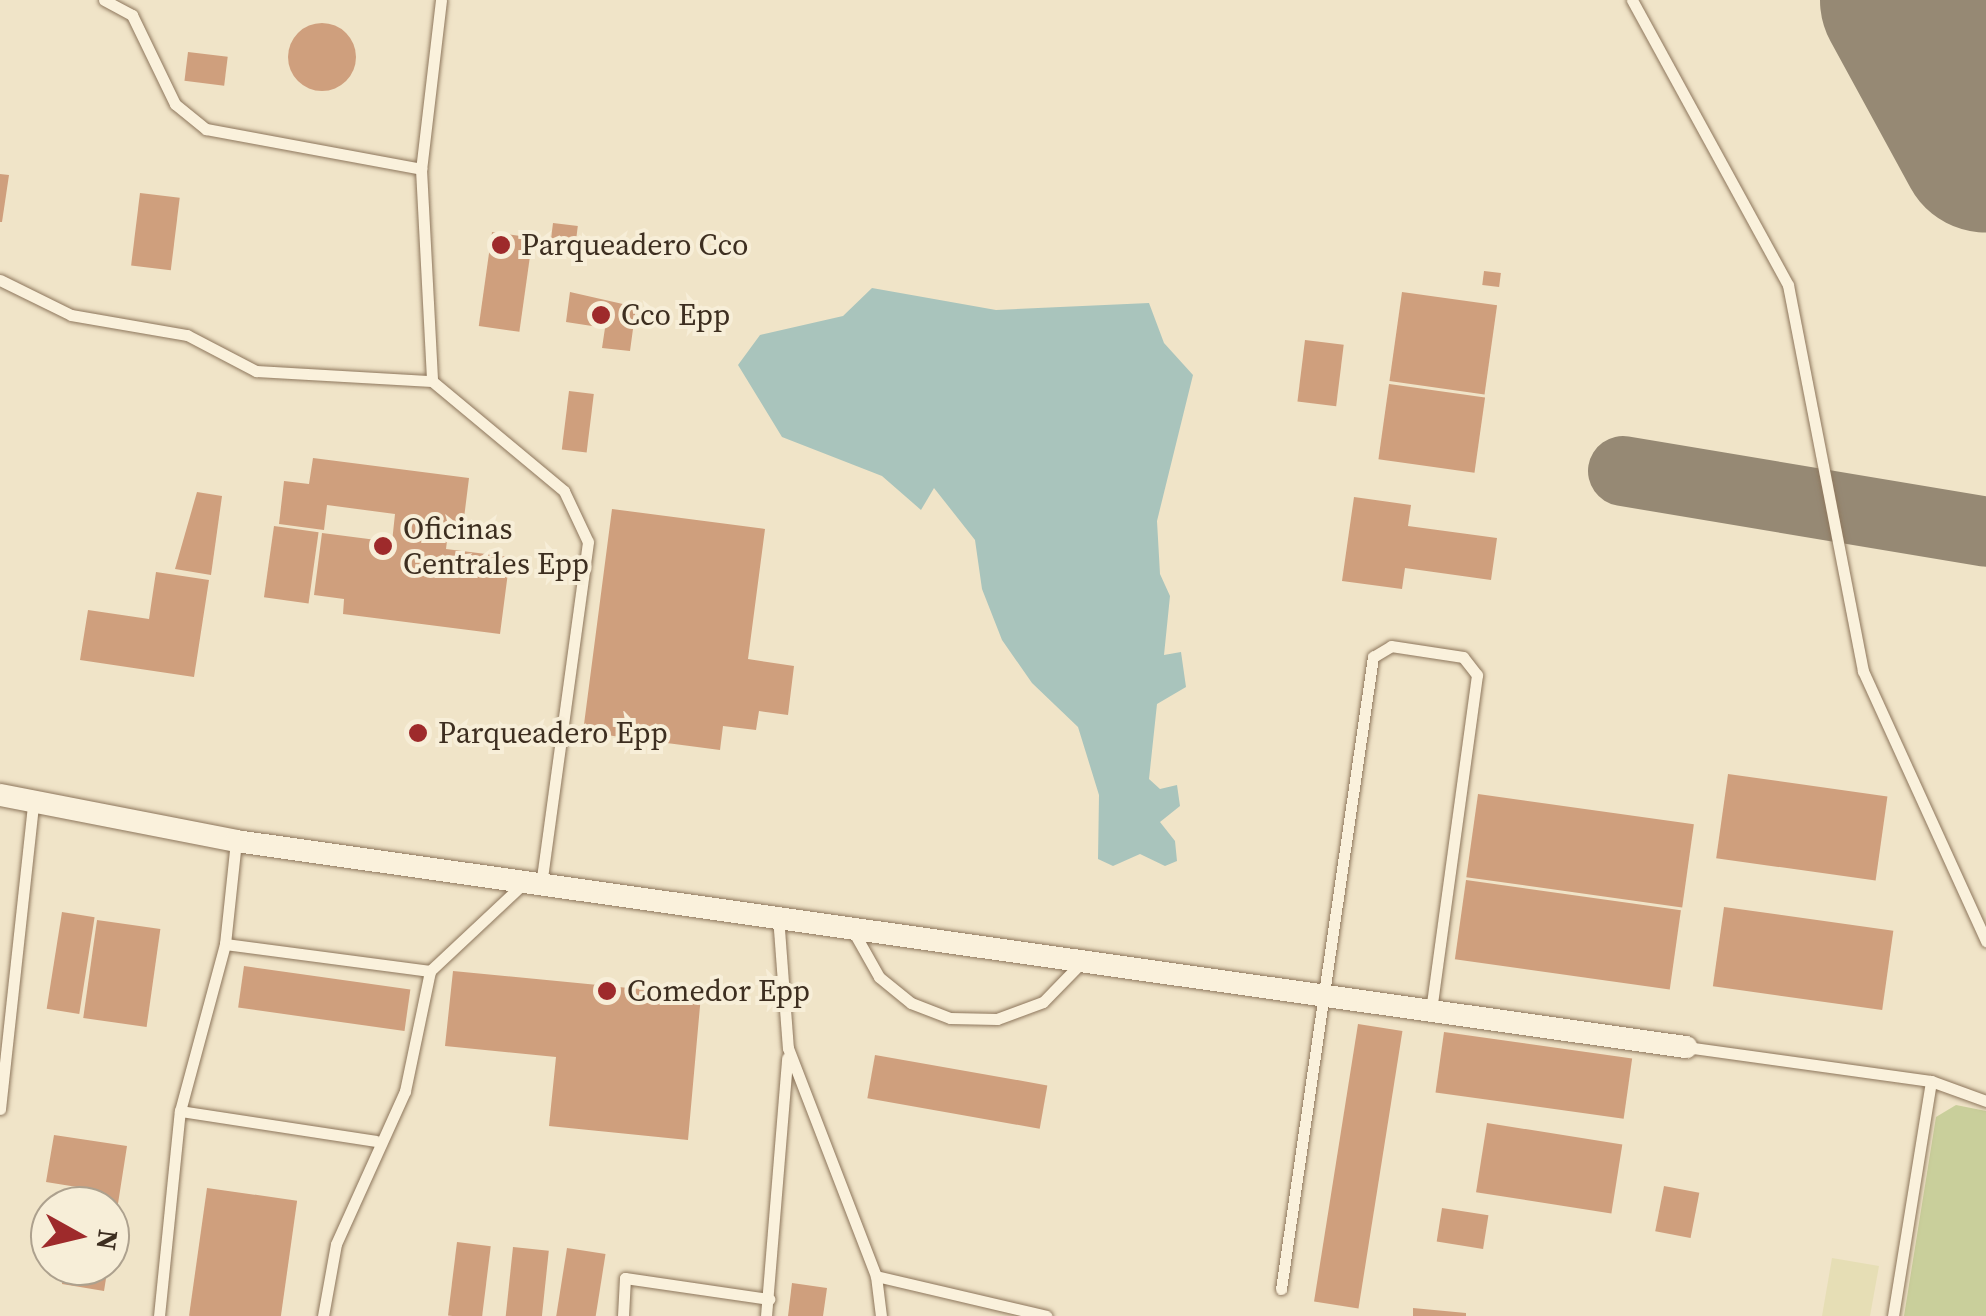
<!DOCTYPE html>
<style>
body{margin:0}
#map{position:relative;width:1986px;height:1316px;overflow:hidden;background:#f0e4c8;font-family:"Source Serif 4",serif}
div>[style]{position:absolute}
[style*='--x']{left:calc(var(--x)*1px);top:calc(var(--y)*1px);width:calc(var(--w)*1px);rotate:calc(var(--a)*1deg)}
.farmland>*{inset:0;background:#e6deb5}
.green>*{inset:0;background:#c9cf9b}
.water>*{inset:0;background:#a9c4bc}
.taxiway>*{height:70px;margin:-35px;padding:0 35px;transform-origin:35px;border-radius:35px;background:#968974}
.runway>*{height:172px;margin:-86px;padding:0 86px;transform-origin:86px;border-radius:86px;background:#968974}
.building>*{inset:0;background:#cf9f7d;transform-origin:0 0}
.round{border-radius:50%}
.roads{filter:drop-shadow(0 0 2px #8d765c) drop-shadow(0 0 2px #8d765c)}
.service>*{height:11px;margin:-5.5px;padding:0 5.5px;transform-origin:5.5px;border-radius:5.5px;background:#faf1dc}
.minor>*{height:22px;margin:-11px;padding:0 11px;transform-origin:11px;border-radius:11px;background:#faf1dc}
.dots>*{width:28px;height:28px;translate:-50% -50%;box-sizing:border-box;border:5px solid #f7eed8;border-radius:50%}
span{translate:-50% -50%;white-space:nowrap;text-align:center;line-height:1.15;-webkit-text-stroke:8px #f7eed8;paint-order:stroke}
.poi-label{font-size:30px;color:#3d2e20}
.left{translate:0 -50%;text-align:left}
.north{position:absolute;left:30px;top:1186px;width:100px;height:100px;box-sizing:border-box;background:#f7eed8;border:2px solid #ada18e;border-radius:50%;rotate:98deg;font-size:28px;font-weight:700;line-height:40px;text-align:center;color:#3d2e20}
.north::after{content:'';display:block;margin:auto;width:35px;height:45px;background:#9e2a2b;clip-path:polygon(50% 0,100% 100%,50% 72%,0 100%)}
</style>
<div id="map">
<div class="farmland">
<i style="clip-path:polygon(1832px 1258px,1879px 1266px,1870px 1316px,1822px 1316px)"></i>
</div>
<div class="green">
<i style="clip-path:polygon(1956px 1105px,1986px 1111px,1986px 1316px,1904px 1316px,1936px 1117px)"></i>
</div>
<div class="water">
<i style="clip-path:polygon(872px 288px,996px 310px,1149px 303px,1164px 343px,1193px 375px,1157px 521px,1160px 574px,1170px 596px,1164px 655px,1181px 652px,1186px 687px,1157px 704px,1149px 779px,1160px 789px,1177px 785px,1180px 806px,1160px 822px,1175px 841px,1177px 861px,1165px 866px,1140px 854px,1113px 866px,1098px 859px,1099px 795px,1078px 727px,1032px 683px,1002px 640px,982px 589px,975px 540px,934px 488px,921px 510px,882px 476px,782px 437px,738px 365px,760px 335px,843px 316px)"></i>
</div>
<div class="taxiway">
<i style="--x:1623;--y:471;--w:368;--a:9.5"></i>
</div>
<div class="runway">
<i style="--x:1906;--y:0;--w:167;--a:61.4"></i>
</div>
<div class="building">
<i class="round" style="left:288px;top:23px;width:68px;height:68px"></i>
<i style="left:188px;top:52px;width:40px;height:29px;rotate:7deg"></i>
<i style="clip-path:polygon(0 174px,9px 175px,2px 222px,0 222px)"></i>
<i style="left:140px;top:193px;width:40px;height:73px;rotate:7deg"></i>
<i style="left:553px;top:223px;width:25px;height:16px;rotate:7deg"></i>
<i style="left:492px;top:232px;width:41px;height:95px;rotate:8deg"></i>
<i style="left:1484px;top:271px;width:17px;height:14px;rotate:7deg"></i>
<i style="clip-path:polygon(570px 292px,636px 307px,630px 351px,602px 348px,605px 328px,566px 322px)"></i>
<i style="left:1402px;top:292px;width:96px;height:90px;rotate:8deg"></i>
<i style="left:1305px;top:340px;width:39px;height:62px;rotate:7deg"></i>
<i style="left:1389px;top:384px;width:97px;height:76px;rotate:8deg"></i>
<i style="left:569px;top:391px;width:25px;height:59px;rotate:7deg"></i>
<i style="clip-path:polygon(313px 458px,469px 478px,463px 526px,449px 524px,446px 549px,510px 557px,500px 634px,343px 614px,344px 599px,314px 595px,322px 533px,392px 542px,395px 514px,327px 505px,324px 530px,279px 524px,284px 481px,309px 484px)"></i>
<i style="clip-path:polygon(197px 492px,222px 496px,211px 575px,175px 569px)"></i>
<i style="clip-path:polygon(1354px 497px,1411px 505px,1408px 526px,1497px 538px,1491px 580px,1405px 568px,1402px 589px,1342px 581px)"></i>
<i style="clip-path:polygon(612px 509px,765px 529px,748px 659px,794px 666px,788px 715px,759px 711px,756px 730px,723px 726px,720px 750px,583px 732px)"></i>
<i style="left:274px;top:526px;width:45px;height:72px;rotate:8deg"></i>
<i style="clip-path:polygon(156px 572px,209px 580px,194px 677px,80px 660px,88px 610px,149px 619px)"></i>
<i style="left:1728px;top:774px;width:161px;height:85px;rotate:8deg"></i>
<i style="left:1478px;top:794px;width:218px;height:84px;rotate:8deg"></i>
<i style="left:1466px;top:880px;width:217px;height:80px;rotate:8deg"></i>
<i style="left:1724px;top:907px;width:171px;height:80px;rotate:8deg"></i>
<i style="left:62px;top:912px;width:33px;height:98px;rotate:9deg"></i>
<i style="left:97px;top:920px;width:64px;height:99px;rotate:8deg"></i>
<i style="left:244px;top:966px;width:168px;height:42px;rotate:8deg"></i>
<i style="clip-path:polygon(453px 971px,701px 995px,688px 1140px,549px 1126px,556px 1057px,445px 1046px)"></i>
<i style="left:1358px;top:1024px;width:45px;height:281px;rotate:9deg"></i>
<i style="left:1444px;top:1032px;width:190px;height:61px;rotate:8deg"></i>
<i style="left:875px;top:1055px;width:175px;height:44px;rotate:10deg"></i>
<i style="left:1487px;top:1123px;width:137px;height:70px;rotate:9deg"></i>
<i style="clip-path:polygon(54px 1135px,127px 1146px,112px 1242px,110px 1206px,74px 1206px,77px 1187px,46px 1182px)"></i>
<i style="left:1664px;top:1186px;width:36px;height:46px;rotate:11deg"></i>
<i style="left:207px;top:1188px;width:91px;height:129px;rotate:8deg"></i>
<i style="left:1442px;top:1208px;width:47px;height:34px;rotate:9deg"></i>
<i style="left:457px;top:1242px;width:34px;height:74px;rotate:7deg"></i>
<i style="left:513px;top:1247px;width:36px;height:70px;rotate:6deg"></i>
<i style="left:567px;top:1248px;width:39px;height:69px;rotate:9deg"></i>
<i style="clip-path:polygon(65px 1266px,108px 1266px,104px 1291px,62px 1284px)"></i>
<i style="clip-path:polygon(792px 1283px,827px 1288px,823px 1316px,788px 1316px)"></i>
<i style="clip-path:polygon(1413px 1308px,1466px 1313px,1466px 1316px,1413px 1316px)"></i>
</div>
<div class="roads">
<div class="service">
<i style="--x:104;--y:0;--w:32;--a:28"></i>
<i style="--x:132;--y:15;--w:99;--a:64.2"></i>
<i style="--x:175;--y:104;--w:40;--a:39"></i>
<i style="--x:206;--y:129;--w:219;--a:10.5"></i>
<i style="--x:441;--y:0;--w:170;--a:96.7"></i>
<i style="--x:421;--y:169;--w:212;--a:87"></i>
<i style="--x:432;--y:381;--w:172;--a:39.8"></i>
<i style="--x:564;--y:491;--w:56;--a:64.8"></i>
<i style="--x:588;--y:542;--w:347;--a:97.8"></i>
<i style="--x:1632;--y:0;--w:325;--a:61.3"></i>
<i style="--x:1788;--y:285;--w:393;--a:79"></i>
<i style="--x:1863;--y:671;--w:297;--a:65.5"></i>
<i style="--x:0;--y:280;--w:79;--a:26.2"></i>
<i style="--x:71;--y:315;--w:118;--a:9.8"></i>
<i style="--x:187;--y:335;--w:78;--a:27.6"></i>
<i style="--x:256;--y:371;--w:176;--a:3.3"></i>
<i style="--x:778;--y:916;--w:132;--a:85.7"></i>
<i style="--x:788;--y:1048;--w:244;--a:68.9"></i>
<i style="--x:876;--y:1276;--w:40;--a:82.9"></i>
<i style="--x:852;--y:929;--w:55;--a:60.6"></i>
<i style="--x:879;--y:977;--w:41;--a:39.1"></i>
<i style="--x:911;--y:1003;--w:42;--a:21"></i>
<i style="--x:950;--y:1018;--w:47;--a:1.2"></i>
<i style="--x:997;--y:1019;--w:49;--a:-20.3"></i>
<i style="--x:1043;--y:1002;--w:57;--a:-45.7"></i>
<i style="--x:225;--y:944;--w:207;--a:7.5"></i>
<i style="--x:1686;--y:1047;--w:247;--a:7.9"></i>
<i style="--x:1931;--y:1081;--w:59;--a:20"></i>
<i style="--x:0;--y:1109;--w:308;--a:-83.8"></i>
<i style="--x:180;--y:1111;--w:198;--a:8.7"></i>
<i style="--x:876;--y:1276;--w:175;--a:13.2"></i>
<i style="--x:1281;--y:1289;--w:639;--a:-81.72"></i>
<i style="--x:1373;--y:657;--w:21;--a:-31"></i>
<i style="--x:1391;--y:646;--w:73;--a:8.7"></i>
<i style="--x:1463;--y:657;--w:23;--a:52"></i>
<i style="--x:1477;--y:675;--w:337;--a:97.8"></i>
<i style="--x:159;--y:1316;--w:206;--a:-84.2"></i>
<i style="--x:180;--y:1111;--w:173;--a:-74.9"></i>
<i style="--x:225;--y:944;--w:104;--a:-83.9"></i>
<i style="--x:323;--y:1316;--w:73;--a:-79.8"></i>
<i style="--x:336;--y:1244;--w:168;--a:-65.7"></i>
<i style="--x:405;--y:1091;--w:123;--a:-78.2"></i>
<i style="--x:430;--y:971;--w:129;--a:-43.1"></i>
<i style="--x:623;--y:1316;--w:38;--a:-87"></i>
<i style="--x:625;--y:1278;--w:146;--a:8.3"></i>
<i style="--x:766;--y:1316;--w:259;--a:-85.3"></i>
<i style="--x:1893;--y:1316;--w:238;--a:-80.8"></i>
</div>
<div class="minor">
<i style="--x:0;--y:795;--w:240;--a:11"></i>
<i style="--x:236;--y:841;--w:1465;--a:8.09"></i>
</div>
</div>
<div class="dots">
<i style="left:501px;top:245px;background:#9e2a2b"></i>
<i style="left:601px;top:315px;background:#9e2a2b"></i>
<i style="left:383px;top:546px;background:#9e2a2b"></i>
<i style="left:418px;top:733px;background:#9e2a2b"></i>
<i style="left:607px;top:991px;background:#9e2a2b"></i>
</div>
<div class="poi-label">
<span class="left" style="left:521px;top:245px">Parqueadero Cco</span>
<span class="left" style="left:621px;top:315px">Cco Epp</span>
<span class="left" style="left:403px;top:546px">Oficinas<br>Centrales Epp</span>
<span class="left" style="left:438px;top:733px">Parqueadero Epp</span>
<span class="left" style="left:627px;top:991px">Comedor Epp</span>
</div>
<div class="north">N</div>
</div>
